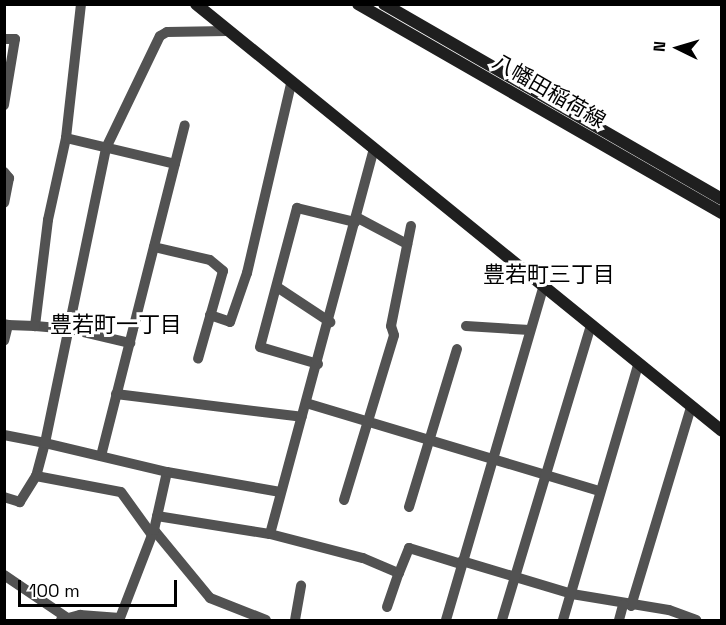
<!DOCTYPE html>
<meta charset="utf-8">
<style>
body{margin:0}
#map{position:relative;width:726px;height:625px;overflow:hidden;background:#fff;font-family:"Space Grotesk","Noto Sans JP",sans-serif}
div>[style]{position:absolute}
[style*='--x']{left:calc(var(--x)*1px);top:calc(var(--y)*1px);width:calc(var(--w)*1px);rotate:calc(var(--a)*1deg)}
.street>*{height:10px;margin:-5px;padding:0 5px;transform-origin:5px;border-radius:5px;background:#525252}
.secondary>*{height:12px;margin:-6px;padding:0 6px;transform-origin:6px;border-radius:6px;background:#1f1f1f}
span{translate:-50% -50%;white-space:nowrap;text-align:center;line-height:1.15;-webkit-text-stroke:6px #fff;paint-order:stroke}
.street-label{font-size:21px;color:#000}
.neighbourhood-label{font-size:22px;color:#000}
.frame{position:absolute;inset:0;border:6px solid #000;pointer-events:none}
.north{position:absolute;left:648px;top:18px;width:60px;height:60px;-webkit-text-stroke:4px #fff;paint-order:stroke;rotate:275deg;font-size:16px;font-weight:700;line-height:24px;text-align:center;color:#000}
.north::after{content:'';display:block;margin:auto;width:21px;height:27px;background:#000;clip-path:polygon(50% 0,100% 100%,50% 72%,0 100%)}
.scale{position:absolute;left:18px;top:580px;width:159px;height:27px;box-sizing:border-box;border:3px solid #000;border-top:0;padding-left:8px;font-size:18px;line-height:21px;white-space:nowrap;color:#000;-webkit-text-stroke:4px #fff;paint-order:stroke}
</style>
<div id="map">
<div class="street">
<i style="--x:81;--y:4;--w:135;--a:96.4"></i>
<i style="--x:66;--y:138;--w:84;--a:102.4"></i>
<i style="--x:48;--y:220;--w:107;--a:97"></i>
<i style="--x:35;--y:326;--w:35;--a:5"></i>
<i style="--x:70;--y:329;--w:62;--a:13.1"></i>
<i style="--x:4;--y:39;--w:11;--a:0"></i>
<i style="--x:15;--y:39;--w:67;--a:99.5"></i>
<i style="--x:66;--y:138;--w:112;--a:13.4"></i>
<i style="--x:4;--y:172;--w:8;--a:50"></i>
<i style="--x:9;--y:178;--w:25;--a:101"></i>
<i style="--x:356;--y:217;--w:58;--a:27.9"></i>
<i style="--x:154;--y:247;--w:57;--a:13.1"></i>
<i style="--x:210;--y:260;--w:17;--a:40"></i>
<i style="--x:223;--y:271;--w:91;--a:105.9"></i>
<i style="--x:277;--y:287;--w:64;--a:33.4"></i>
<i style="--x:210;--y:315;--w:21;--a:19"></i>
<i style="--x:230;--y:322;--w:52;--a:-70.9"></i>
<i style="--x:247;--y:273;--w:194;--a:-76.9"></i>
<i style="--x:4;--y:324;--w:4;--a:14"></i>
<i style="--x:8;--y:325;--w:16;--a:104"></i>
<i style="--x:8;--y:325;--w:27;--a:2"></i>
<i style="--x:466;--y:326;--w:64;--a:3.6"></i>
<i style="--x:318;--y:364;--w:60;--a:-163.7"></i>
<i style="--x:260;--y:347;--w:144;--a:-75.1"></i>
<i style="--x:297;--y:208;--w:60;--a:13.6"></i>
<i style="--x:116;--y:394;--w:187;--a:7"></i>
<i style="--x:306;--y:403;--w:307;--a:16.7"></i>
<i style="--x:4;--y:435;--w:42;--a:11"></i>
<i style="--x:45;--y:443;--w:34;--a:105"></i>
<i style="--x:36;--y:476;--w:31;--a:122"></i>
<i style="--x:20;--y:502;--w:17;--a:-163"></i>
<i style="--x:101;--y:456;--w:341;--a:-75.8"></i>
<i style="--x:167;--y:472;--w:115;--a:10"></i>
<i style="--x:36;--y:476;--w:86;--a:10.7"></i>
<i style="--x:121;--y:492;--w:53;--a:54.2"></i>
<i style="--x:344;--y:500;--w:172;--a:-73.1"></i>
<i style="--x:394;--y:335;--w:9;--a:-108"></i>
<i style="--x:391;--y:326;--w:102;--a:-78.7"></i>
<i style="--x:409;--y:507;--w:165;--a:-73.1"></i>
<i style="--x:157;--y:516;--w:114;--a:9.1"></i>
<i style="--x:270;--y:534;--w:96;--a:14.5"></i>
<i style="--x:363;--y:558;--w:39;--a:23"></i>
<i style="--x:399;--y:573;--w:27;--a:-68"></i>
<i style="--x:409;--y:548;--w:54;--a:17.1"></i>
<i style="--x:154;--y:530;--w:88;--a:50.5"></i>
<i style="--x:210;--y:598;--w:60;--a:21.4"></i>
<i style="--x:270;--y:534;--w:396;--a:-74.9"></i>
<i style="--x:462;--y:561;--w:115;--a:16.7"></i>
<i style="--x:572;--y:594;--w:98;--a:9.4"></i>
<i style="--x:669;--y:610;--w:29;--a:20"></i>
<i style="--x:4;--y:575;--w:75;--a:34.1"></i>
<i style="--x:631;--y:606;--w:208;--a:-73.2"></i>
<i style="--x:387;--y:607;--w:36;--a:-71"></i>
<i style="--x:61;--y:620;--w:20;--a:-15"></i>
<i style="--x:80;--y:615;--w:40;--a:4.3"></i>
<i style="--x:120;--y:618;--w:94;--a:-68.9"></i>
<i style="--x:154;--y:530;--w:59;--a:-77.4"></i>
<i style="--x:167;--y:472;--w:125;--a:-166.6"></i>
<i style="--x:45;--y:443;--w:301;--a:-78.3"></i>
<i style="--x:106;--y:148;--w:124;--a:-64.3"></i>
<i style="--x:160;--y:36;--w:8;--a:-30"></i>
<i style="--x:167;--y:32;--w:60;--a:-1"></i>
<i style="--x:295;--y:620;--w:35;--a:-80"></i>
<i style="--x:446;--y:620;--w:346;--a:-73.7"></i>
<i style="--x:502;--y:620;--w:307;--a:-73.2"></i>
<i style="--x:563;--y:620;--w:266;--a:-73.6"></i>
<i style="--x:619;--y:620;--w:16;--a:-75"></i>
</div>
<div class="secondary">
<i style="--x:196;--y:4;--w:677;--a:39.07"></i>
<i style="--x:358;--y:4;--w:420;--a:29.9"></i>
<i style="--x:384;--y:4;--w:390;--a:30"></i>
</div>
<div class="street-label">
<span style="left:549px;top:91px;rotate:30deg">八幡田稲荷線</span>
</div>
<div class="neighbourhood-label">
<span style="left:549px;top:275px">豊若町三丁目</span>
<span style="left:116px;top:325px">豊若町一丁目</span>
</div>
<div class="frame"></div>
<div class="north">N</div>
<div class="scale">100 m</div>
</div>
